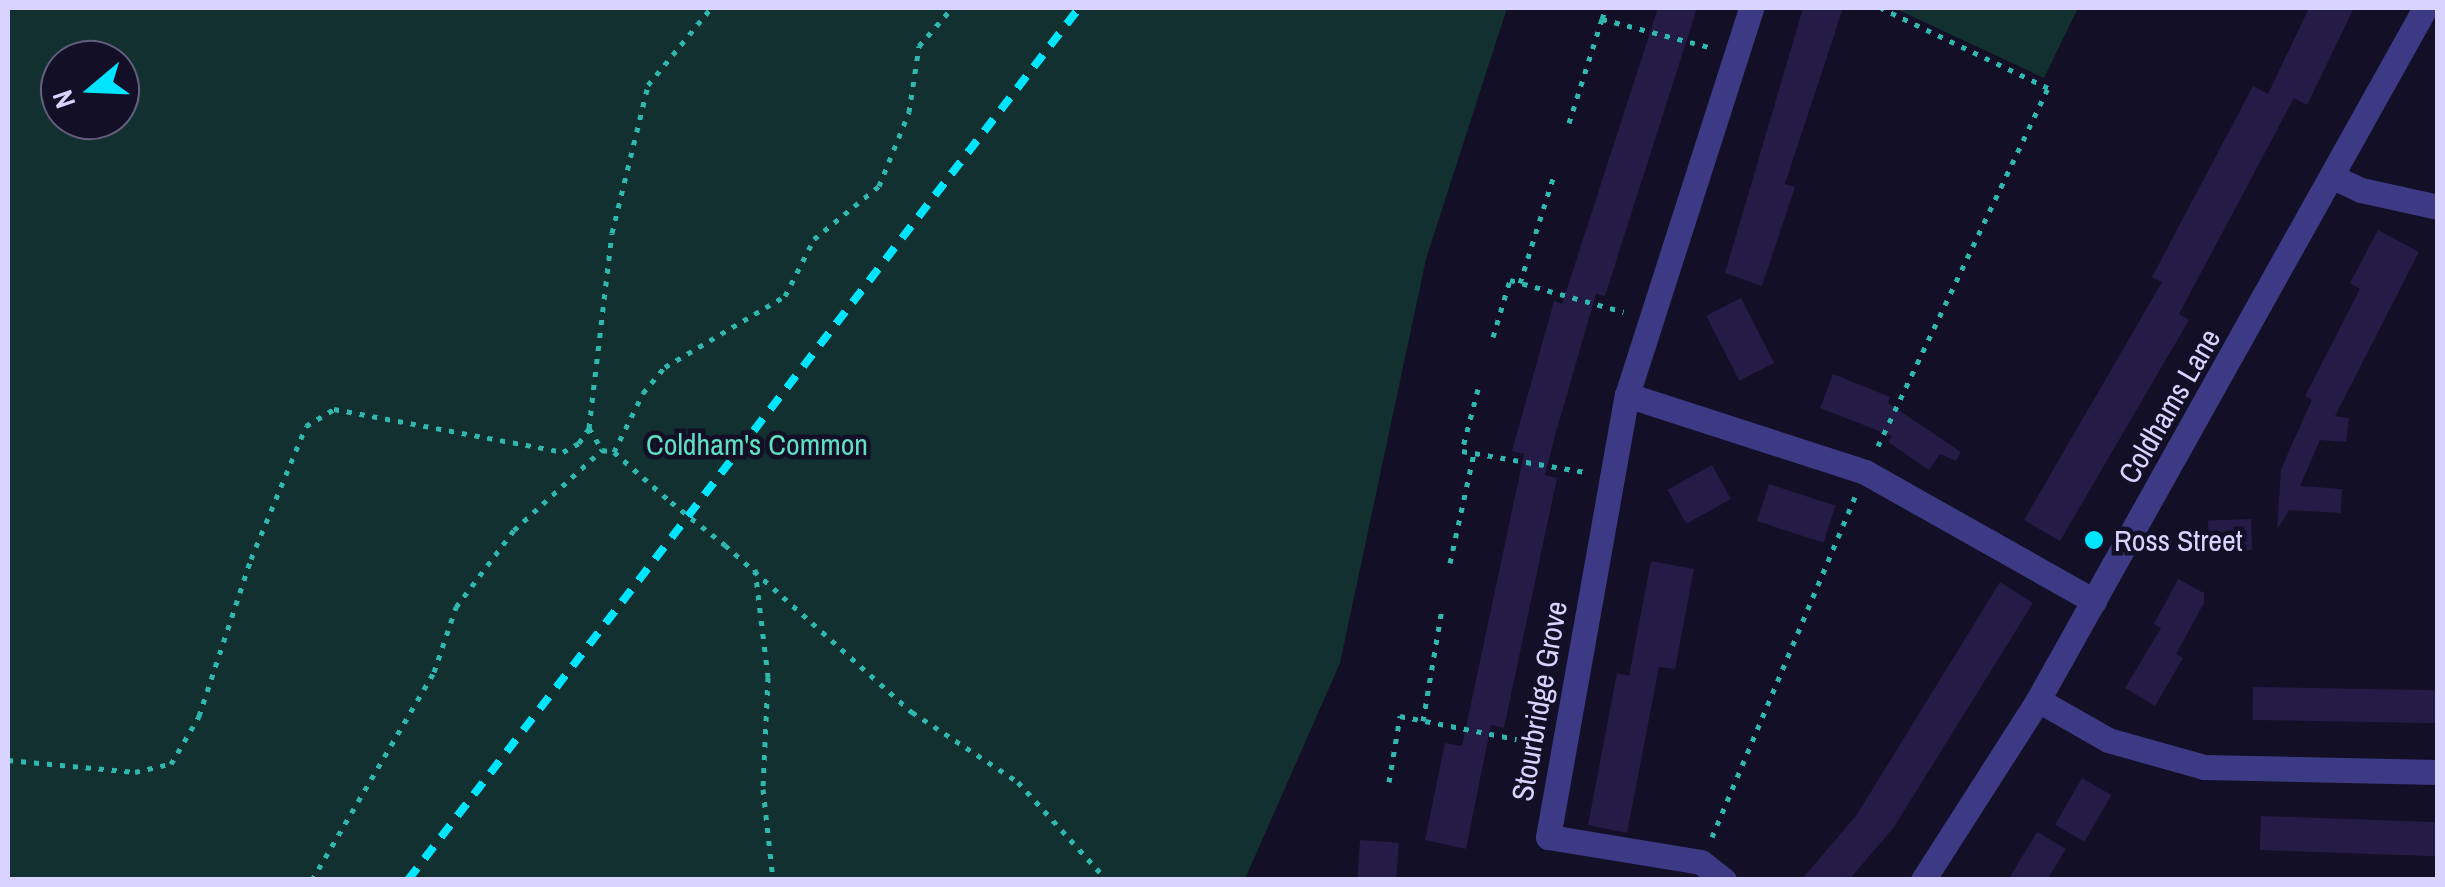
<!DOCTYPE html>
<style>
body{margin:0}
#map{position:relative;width:2445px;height:887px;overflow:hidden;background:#130f26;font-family:"Archivo Narrow",sans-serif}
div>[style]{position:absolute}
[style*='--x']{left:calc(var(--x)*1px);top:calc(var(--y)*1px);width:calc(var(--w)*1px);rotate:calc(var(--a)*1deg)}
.green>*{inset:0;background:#12302f}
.building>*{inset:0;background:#241b47;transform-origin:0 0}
.path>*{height:5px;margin-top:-2.5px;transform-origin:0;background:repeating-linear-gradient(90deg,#2fb8b0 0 5px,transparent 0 13px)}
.minor>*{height:25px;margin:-12.5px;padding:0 12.5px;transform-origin:12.5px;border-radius:12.5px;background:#3d3a85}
.tertiary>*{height:25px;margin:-12.5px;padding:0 12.5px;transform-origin:12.5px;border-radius:12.5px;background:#3d3a85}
.rail>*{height:8px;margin-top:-4px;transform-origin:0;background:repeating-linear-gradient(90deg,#00e5ff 0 15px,transparent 0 27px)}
.path-bridge>*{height:5px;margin-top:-2.5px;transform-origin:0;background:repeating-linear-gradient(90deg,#2fb8b0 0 5px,transparent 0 13px)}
.dots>*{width:28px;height:28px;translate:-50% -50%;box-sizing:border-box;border:5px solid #130f26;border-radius:50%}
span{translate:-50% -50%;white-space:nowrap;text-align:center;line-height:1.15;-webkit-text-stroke:9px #130f26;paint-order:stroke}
.street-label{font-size:30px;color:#d9d4ff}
.park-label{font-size:30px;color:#5fe0c0}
.poi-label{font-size:30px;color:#d9d4ff}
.left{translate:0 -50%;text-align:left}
.frame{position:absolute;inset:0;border:10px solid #d9d4ff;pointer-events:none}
.north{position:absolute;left:40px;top:40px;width:100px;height:100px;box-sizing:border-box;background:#130f26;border:2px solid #625e7d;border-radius:50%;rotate:251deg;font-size:28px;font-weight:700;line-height:40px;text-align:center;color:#d9d4ff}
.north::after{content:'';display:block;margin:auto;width:35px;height:45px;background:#00e5ff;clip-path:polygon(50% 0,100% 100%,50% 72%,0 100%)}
</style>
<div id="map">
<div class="green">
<i style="clip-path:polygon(evenodd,8px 8px,1507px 8px,1426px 259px,1340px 663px,1245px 879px,8px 879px,8px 8px,60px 60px,120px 60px,120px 120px,60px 120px,60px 60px)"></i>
<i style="clip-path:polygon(1894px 8px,2078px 8px,2044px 78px)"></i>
</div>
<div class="building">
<i style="clip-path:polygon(1658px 8px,1697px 8px,1605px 296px,1596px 294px,1555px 436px,1545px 475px,1557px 478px,1504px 728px,1491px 725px,1466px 849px,1425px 840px,1445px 743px,1462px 746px,1524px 454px,1512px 451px,1554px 301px,1562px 304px)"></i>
<i style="clip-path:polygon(1803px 8px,1843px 8px,1785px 184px,1795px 187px,1762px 286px,1725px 273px)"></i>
<i style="clip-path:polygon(2309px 8px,2354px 8px,2307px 105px,2294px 98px,2179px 314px,2189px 320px,2060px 541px,2024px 520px,2162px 282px,2152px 277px,2253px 86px,2268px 94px)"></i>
<i style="clip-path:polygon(2378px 230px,2419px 252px,2335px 416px,2349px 418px,2346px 442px,2320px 440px,2300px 486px,2342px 489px,2341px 513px,2289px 510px,2277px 530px,2281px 469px,2312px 400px,2305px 396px,2360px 289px,2350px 283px)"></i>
<i style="left:1741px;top:298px;width:73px;height:39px;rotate:63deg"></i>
<i style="clip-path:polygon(1833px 374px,1890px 397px,1888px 403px,1961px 452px,1956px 461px,1940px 454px,1929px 470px,1888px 442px,1892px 436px,1820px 408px)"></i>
<i style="left:1712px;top:465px;width:39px;height:51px;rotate:61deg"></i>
<i style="left:1769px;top:484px;width:70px;height:39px;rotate:18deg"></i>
<i style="left:2251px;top:519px;width:31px;height:43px;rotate:88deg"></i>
<i style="clip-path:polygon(1651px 561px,1694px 569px,1675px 669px,1659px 667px,1627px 833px,1588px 825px,1617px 673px,1629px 676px)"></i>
<i style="clip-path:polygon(2178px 579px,2204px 593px,2204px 603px,2176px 654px,2183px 658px,2155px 706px,2125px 688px,2161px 628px,2154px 624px)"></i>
<i style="clip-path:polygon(2000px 582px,2033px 603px,1894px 827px,1849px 880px,1801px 880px,1856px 816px)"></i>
<i style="left:2253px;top:687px;width:185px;height:33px;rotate:1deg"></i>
<i style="left:2082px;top:778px;width:34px;height:54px;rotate:30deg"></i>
<i style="left:2261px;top:816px;width:177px;height:34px;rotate:2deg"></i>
<i style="clip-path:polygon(2037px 832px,2066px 849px,2047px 880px,2008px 880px)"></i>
<i style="left:1360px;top:840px;width:39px;height:40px;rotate:4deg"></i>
</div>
<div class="path">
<i style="--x:1602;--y:19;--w:12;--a:-70"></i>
<i style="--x:1569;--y:123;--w:109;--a:-72.4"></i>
<i style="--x:1602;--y:19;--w:111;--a:14.7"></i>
<i style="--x:1520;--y:283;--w:116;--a:-72.5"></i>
<i style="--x:1493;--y:337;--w:59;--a:-73.4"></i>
<i style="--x:1510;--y:280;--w:118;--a:15.7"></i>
<i style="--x:1478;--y:389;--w:64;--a:104.5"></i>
<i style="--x:1462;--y:451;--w:125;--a:9.7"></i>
<i style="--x:589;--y:428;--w:26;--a:59"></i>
<i style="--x:1878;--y:446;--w:396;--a:-64.6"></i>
<i style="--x:2048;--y:88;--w:185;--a:-154.4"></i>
<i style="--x:614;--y:452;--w:66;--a:-63.8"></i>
<i style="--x:643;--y:393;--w:34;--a:-50"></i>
<i style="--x:665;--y:367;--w:139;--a:-30.6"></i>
<i style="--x:785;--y:296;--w:64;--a:-63"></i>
<i style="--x:814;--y:239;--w:84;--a:-39.2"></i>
<i style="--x:879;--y:186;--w:80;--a:-67.9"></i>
<i style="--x:909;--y:112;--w:67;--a:-81.4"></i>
<i style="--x:919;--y:46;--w:50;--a:-49"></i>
<i style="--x:725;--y:545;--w:251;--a:41.8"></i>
<i style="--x:912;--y:712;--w:127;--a:33.4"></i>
<i style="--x:1018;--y:782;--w:132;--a:47.8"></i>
<i style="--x:1450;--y:563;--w:113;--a:-77.7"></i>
<i style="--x:755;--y:569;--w:109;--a:83.1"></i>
<i style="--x:768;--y:677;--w:112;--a:92.6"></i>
<i style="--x:763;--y:789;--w:92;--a:83.7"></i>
<i style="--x:1423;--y:721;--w:114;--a:-80.4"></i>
<i style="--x:8;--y:760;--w:128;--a:5.4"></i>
<i style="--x:135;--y:772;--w:37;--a:-13"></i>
<i style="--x:171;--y:764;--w:56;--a:-59.7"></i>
<i style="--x:199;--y:716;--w:165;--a:-71.7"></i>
<i style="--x:251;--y:559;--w:144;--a:-67.5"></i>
<i style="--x:306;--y:426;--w:33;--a:-31"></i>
<i style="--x:334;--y:409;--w:233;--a:10.6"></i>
<i style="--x:563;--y:452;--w:18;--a:-29"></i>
<i style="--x:579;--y:443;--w:18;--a:-56"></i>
<i style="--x:589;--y:428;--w:196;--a:-83.3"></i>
<i style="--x:612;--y:233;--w:152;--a:-76.3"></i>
<i style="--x:648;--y:85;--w:99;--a:-50.7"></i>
<i style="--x:1389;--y:782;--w:67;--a:-80.5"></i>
<i style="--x:1400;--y:716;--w:139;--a:11.2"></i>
<i style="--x:1712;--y:837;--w:369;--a:-67.2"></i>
<i style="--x:312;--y:880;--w:241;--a:-59.6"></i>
<i style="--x:434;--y:672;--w:69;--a:-71.3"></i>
<i style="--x:456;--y:607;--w:96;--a:-53"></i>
<i style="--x:514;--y:530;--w:119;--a:-42.3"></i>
<i style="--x:602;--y:450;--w:12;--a:9"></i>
<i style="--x:614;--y:452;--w:76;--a:41.3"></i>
</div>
<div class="minor">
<i style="--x:2333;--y:177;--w:31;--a:25"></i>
<i style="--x:2361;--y:190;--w:79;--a:12.4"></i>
<i style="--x:1627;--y:395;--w:250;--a:17.9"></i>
<i style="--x:1865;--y:472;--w:263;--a:29.4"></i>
<i style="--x:2038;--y:700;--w:81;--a:29.7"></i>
<i style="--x:2108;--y:740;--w:100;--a:15.7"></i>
<i style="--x:2204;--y:767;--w:234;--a:1.2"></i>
<i style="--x:1724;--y:880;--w:29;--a:-142"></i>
<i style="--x:1701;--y:862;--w:155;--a:-170.7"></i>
<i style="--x:1548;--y:837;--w:449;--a:-79.9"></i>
<i style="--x:1627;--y:395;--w:406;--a:-72.2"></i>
</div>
<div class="tertiary">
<i style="--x:1923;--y:880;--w:214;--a:-57.4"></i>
<i style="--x:2038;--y:700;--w:793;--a:-60.78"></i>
</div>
<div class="rail">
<i style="--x:408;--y:880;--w:1100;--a:-52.42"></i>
</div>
<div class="path-bridge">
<i style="--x:671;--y:502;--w:69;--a:38.5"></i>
</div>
<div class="dots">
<i style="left:2094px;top:540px;background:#00e5ff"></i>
</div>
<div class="street-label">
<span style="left:2169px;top:406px;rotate:-60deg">Coldhams Lane</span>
<span style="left:1539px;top:701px;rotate:-80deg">Stourbridge Grove</span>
</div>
<div class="park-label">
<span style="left:757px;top:444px">Coldham's Common</span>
</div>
<div class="poi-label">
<span class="left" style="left:2114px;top:540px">Ross Street</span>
</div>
<div class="frame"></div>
<div class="north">N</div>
</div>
